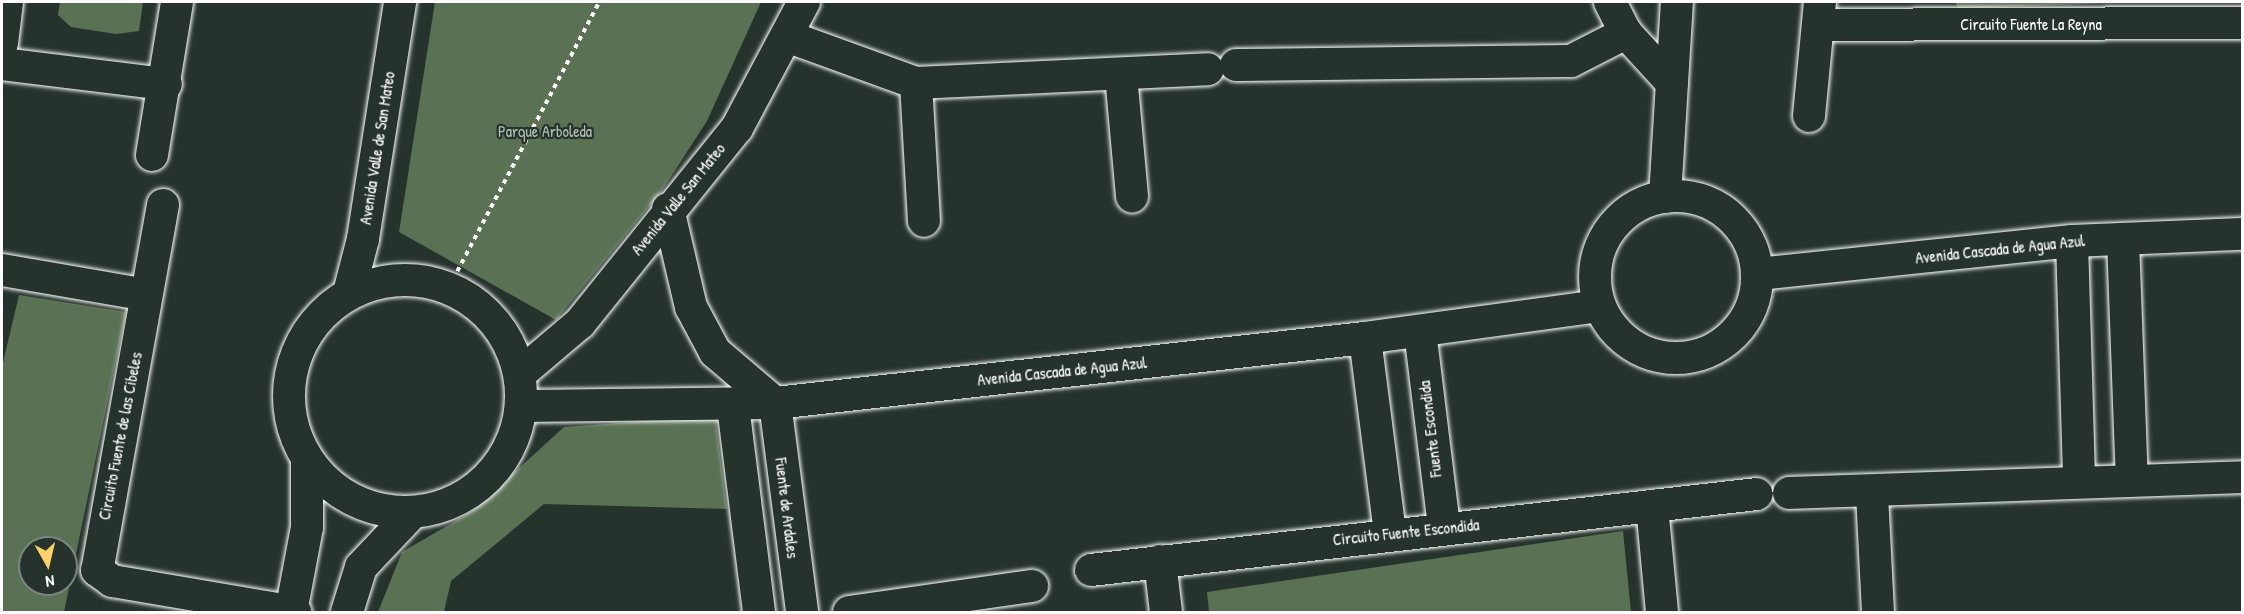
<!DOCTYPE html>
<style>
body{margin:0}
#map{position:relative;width:2244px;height:614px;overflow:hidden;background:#26332d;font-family:"Patrick Hand",sans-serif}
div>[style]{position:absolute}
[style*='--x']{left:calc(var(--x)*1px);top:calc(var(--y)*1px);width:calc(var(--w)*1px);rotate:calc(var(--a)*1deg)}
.green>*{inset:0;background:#5b7154}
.path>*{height:4px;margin-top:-2px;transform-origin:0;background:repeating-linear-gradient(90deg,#fff 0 4.5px,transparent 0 9px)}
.roads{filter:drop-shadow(0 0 2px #fff) drop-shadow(0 0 2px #fff)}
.street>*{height:32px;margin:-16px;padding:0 16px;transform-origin:16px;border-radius:16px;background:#26332d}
.street>.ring{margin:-16px;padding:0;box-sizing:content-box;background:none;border:32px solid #26332d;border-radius:50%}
span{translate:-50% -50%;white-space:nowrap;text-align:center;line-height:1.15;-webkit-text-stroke:4.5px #26332d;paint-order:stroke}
.street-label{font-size:16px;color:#fff}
.park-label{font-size:16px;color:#b5bfb2}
.frame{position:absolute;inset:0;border:3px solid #fff;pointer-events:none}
.north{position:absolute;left:18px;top:536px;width:60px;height:60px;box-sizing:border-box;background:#26332d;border:2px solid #7d8581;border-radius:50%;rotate:172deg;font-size:16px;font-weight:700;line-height:24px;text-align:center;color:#fff}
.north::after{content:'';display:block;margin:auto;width:21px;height:27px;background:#ffd166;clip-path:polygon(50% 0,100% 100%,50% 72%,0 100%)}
</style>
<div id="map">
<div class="green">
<i style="clip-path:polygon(60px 2px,143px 2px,139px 31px,116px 34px,71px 27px,58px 15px)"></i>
<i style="clip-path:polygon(435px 2px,761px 2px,707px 121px,661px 192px,556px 320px,399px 232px)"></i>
<i style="clip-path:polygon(1956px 2px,2117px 2px,2117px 3px,1957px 8px)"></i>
<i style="clip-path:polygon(evenodd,19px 295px,126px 312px,64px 612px,2px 612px,2px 367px,19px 295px,30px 548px,66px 548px,66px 584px,30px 584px,30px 548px)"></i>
<i style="clip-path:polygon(715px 416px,727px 509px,544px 504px,451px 581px,444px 612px,378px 612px,402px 552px,471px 512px,564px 427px)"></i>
<i style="clip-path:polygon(1623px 531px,1631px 612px,1209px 612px,1207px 592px)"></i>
</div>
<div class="path">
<i style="--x:449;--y:287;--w:322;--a:-62.2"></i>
</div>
<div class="roads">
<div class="street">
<i style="--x:1610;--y:2;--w:35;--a:63"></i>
<i style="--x:1626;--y:33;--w:68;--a:47.4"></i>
<i style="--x:1819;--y:25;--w:423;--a:-0.3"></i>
<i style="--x:789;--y:37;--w:135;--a:19.9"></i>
<i style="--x:916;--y:83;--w:292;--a:-2.7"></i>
<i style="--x:2;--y:43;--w:41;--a:-83"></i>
<i style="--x:2;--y:64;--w:165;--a:7"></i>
<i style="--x:1236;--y:65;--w:335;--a:-0.7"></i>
<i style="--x:1571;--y:61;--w:62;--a:-27"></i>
<i style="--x:1121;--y:75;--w:122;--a:84.8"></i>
<i style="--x:916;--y:83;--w:138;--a:86.7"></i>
<i style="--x:1809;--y:116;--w:115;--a:-84.5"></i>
<i style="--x:152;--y:155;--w:155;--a:-80.7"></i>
<i class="ring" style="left:1595px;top:196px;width:130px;height:130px"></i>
<i style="--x:1665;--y:197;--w:195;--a:-86.5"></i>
<i style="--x:163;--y:205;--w:371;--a:100.2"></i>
<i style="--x:97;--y:570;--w:19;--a:36"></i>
<i style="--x:112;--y:581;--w:186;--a:9.6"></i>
<i style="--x:668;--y:209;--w:101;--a:76.8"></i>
<i style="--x:691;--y:307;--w:51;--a:61.9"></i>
<i style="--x:715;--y:352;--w:79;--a:40.4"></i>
<i style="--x:775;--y:403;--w:211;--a:82.6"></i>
<i style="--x:2123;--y:239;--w:240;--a:87.9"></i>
<i style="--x:2072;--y:241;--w:239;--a:88.3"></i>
<i style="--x:2;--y:270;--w:146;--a:9.8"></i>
<i style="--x:1758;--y:274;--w:316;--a:-6"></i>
<i style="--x:2072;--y:241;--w:170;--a:-2.4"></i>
<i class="ring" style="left:289px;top:280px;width:200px;height:200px"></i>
<i style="--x:349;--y:293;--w:56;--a:-75.5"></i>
<i style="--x:363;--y:239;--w:240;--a:-81.1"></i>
<i style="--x:1420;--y:331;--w:197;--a:83"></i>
<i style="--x:1365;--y:338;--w:197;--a:82.7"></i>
<i style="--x:521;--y:373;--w:77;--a:-40.3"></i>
<i style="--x:580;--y:323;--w:250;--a:-51.2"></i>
<i style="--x:737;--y:128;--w:143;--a:-62"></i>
<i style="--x:522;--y:406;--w:253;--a:-0.7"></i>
<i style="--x:775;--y:403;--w:594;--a:-6.29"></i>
<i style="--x:1365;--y:338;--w:236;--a:-7.8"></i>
<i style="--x:733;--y:406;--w:208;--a:82.8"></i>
<i style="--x:1789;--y:493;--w:453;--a:-2"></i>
<i style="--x:1872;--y:494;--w:118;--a:87.1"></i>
<i style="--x:1652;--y:506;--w:106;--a:84.6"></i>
<i style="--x:1160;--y:561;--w:51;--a:83.3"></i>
<i style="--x:1091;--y:570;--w:670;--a:-6.51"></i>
<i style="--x:291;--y:612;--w:86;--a:-79.3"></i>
<i style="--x:307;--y:527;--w:67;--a:-90"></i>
<i style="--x:347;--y:612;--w:47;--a:-72.7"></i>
<i style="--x:361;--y:567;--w:74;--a:-46.6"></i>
<i style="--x:849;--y:612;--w:185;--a:-8.1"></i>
</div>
</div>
<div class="street-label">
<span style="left:2031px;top:24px">Circuito Fuente La Reyna</span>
<span style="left:377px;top:148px;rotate:-81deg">Avenida Valle de San Mateo</span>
<span style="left:678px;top:199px;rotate:-51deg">Avenida Valle San Mateo</span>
<span style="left:2000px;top:249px;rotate:-6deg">Avenida Cascada de Agua Azul</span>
<span style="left:1062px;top:371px;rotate:-6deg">Avenida Cascada de Agua Azul</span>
<span style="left:1430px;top:429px;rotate:-97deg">Fuente Escondida</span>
<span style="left:120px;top:436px;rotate:-79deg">Circuito Fuente de las Cibeles</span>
<span style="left:787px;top:508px;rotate:83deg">Fuente de Ardales</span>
<span style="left:1406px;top:532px;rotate:-6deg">Circuito Fuente Escondida</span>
</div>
<div class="park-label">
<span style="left:545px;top:131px">Parque Arboleda</span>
</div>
<div class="frame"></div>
<div class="north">N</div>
</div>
